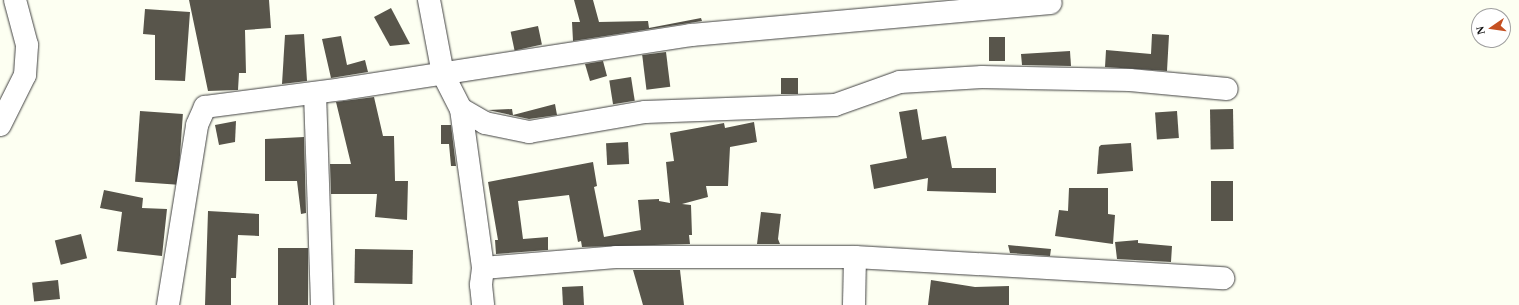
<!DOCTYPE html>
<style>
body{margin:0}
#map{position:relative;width:1519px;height:305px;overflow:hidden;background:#fdfff2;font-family:"Times New Roman",serif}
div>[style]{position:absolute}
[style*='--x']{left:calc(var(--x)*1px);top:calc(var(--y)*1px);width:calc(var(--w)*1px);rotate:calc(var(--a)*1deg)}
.building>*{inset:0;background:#58554b;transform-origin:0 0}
.roads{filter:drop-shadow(0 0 1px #424242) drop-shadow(0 0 1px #424242)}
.street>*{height:22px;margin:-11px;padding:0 11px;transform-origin:11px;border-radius:11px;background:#fff}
span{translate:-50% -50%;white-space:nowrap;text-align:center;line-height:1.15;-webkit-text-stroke:4px #fff;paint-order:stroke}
.north{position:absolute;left:1471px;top:8px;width:40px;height:40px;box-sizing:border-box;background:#fff;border:1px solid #9f9f9f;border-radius:50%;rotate:257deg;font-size:11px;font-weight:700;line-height:16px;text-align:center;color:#0f0f0f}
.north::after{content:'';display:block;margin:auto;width:14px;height:18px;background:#c55022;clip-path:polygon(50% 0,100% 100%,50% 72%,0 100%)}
</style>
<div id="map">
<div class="building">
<i style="clip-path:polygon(189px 0,269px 0,271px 28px,245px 30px,246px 73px,239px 73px,238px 90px,208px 91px)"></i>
<i style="clip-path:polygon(574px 0,593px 0,599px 22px,648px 21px,649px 28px,701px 18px,702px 21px,573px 41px,572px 22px,580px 22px)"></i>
<i style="clip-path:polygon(391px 8px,410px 44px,390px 46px,374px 17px)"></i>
<i style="clip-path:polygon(145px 9px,190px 12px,185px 81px,155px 80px,155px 35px,143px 34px)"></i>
<i style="left:538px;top:26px;width:19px;height:28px;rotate:78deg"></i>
<i style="clip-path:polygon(304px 34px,307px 81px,282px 84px,285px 35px)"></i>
<i style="clip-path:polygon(1152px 34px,1169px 35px,1167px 71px,1105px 67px,1106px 50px,1151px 54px)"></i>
<i style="clip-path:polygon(341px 36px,347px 65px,365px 60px,368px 72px,331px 78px,322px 39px)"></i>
<i style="left:989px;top:37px;width:16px;height:24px"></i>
<i style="clip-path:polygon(1070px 51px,1071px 66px,1022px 65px,1021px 54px)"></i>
<i style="left:666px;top:52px;width:35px;height:24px;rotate:83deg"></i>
<i style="clip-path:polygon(603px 61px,607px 76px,590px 81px,585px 64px)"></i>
<i style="left:631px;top:77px;width:24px;height:22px;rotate:81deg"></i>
<i style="left:798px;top:78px;width:16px;height:17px;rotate:90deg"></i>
<i style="clip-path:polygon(374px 97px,383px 136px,394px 136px,395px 181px,408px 181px,407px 220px,375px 217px,377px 194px,331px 194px,330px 164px,351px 164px,336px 102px)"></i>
<i style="clip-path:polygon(555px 104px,557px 115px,529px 119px,488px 110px,512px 109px,513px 115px)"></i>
<i style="clip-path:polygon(917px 109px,922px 140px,946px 136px,952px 168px,996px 168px,996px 193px,927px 191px,928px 178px,874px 189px,870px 165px,907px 158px,899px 112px)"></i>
<i style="left:1233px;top:109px;width:40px;height:23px;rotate:89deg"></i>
<i style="left:140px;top:111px;width:43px;height:71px;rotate:4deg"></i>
<i style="left:1177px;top:111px;width:27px;height:22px;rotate:86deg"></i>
<i style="clip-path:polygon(236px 121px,235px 142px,219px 145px,215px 125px)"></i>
<i style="clip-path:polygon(754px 122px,757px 142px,730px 147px,728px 186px,706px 186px,708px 197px,682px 204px,691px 205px,692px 235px,689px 235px,690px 244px,582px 247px,581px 241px,578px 242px,569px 195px,518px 201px,523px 239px,548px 237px,548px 250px,496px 254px,495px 240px,498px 240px,488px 182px,593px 162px,597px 186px,594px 187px,604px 237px,641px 230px,638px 200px,659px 199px,659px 201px,670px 203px,666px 162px,674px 161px,670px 133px,724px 123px,725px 128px)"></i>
<i style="clip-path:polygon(441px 125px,451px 125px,456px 166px,451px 166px,449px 144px,441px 144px)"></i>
<i style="clip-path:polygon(304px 137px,306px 213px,301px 214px,297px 181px,265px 181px,265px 139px)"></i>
<i style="left:628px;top:142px;width:22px;height:22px;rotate:87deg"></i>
<i style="clip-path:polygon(1131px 143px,1133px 171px,1097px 174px,1099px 147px,1101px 145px)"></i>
<i style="left:1211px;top:181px;width:22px;height:40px"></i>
<i style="clip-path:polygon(1069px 188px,1108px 188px,1108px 214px,1115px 215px,1113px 244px,1055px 236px,1059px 210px,1068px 211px)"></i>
<i style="clip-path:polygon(104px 190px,143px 198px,142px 208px,167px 209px,162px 256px,117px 251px,122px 212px,100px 208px)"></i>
<i style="clip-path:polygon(208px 211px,259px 214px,259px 236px,238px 235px,236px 278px,231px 278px,231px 305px,205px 305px)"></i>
<i style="clip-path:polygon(761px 212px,781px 214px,778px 239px,780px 244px,757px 244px)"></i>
<i style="left:81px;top:234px;width:25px;height:27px;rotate:76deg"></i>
<i style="clip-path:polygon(1138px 240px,1138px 243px,1172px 246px,1171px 262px,1117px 259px,1115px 242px)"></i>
<i style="clip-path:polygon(1008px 245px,1051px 249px,1050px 256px,1010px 253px)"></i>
<i style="left:308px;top:248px;width:57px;height:30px;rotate:90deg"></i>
<i style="left:355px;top:249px;width:58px;height:34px;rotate:1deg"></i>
<i style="clip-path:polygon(633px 270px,680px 270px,684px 305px,643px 305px)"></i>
<i style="left:58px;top:280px;width:19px;height:26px;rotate:84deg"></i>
<i style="clip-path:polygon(931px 280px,975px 287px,1009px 286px,1009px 305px,928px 305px)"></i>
<i style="left:583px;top:286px;width:19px;height:21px;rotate:87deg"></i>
</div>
<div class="roads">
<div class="street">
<i style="--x:429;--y:0;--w:75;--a:79.3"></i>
<i style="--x:443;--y:74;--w:39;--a:63"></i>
<i style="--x:461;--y:109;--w:161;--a:82.1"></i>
<i style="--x:483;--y:268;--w:133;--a:-4.7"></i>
<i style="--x:616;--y:257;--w:239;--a:0"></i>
<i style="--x:855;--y:257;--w:369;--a:3.3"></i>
<i style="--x:315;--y:93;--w:212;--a:88.1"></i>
<i style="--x:461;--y:109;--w:28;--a:30"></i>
<i style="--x:485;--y:123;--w:45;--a:11.6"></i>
<i style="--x:529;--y:132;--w:118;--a:-9.8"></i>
<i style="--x:645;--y:112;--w:190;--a:-2.1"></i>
<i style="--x:835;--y:105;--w:69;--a:-19.5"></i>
<i style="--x:900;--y:82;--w:82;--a:-3.5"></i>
<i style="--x:982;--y:77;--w:148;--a:1.2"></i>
<i style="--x:1130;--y:80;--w:97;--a:5.3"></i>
<i style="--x:0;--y:125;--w:56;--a:-63.4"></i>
<i style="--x:25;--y:75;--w:30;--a:-86"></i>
<i style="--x:27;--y:45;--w:47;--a:-104.9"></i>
<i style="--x:483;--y:268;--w:17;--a:97"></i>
<i style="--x:481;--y:285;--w:20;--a:84"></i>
<i style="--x:168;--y:305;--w:182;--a:-80.8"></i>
<i style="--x:197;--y:125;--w:20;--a:-66"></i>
<i style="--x:205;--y:107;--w:139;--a:-7.4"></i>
<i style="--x:343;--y:89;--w:352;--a:-8.8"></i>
<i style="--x:691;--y:35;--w:361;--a:-5.1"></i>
<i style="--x:854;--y:305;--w:48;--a:-88.8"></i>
</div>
</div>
<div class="north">N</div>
</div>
